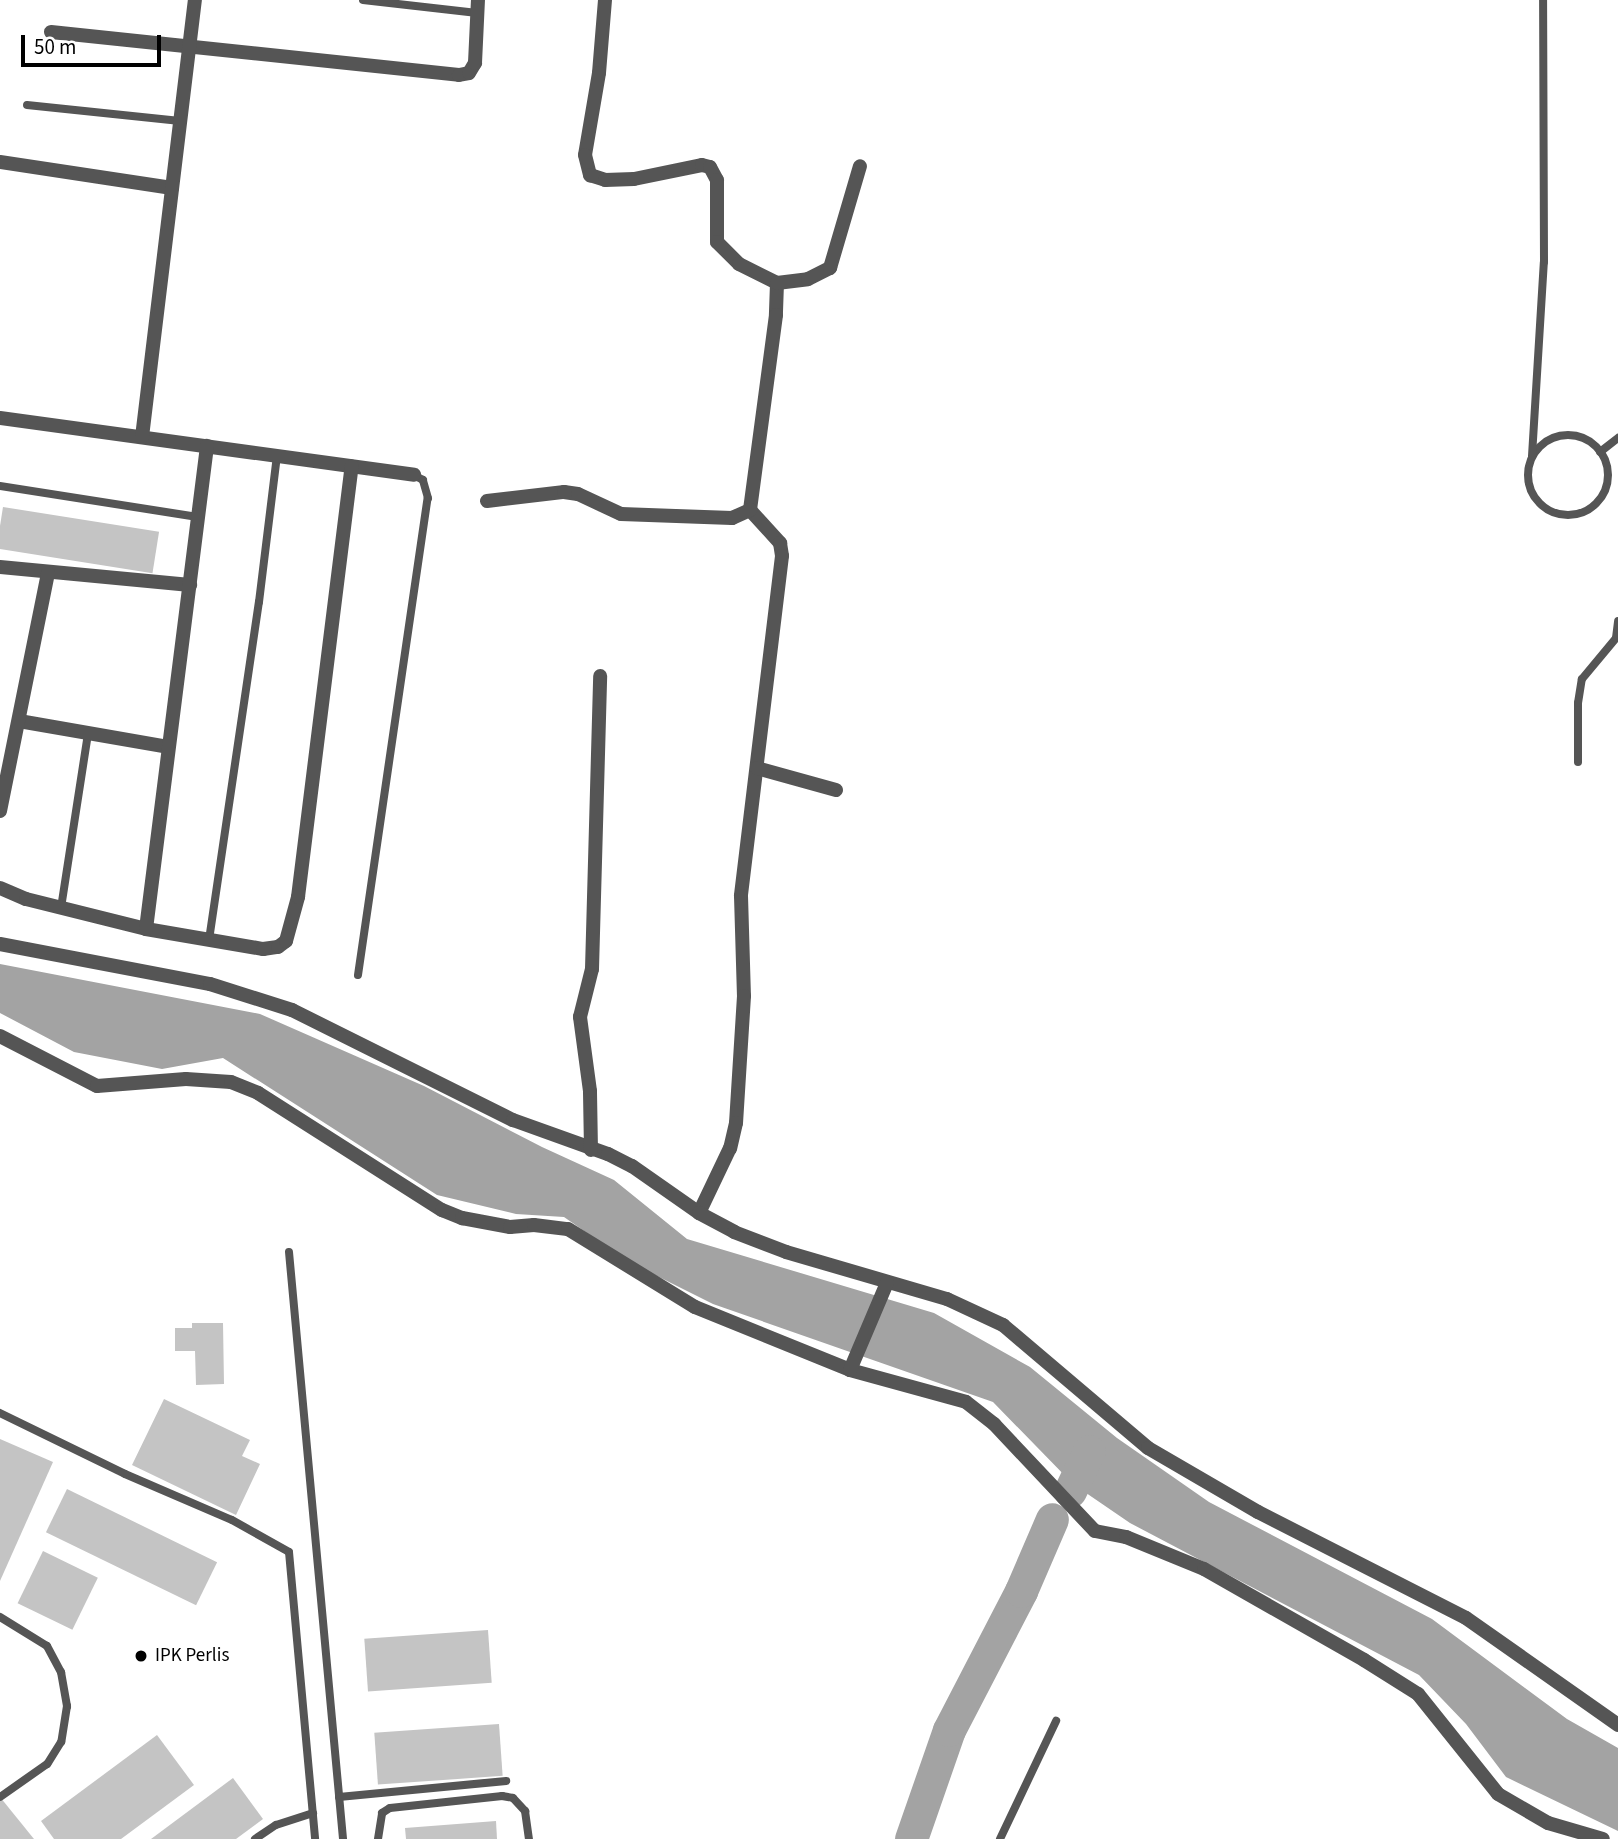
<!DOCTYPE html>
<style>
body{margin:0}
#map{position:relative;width:1618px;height:1839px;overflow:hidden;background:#fff;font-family:"Source Sans 3",sans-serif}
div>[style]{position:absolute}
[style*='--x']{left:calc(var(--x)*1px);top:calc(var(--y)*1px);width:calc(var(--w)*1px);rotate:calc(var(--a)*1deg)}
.water>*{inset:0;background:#a3a3a3}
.river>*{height:33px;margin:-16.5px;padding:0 16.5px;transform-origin:16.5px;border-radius:16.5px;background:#a3a3a3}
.building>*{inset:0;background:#c4c4c4;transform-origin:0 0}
.service>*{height:8px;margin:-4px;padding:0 4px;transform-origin:4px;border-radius:4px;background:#555}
.service>.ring{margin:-4px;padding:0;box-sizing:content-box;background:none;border:8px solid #555;border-radius:50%}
.minor>*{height:14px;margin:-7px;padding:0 7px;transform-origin:7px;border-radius:7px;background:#555}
.dots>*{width:19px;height:19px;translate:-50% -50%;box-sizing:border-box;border:4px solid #fff;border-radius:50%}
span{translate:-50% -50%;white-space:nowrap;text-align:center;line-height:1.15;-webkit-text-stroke:5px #fff;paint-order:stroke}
.poi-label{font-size:19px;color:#000}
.left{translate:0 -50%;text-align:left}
.scale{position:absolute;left:21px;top:35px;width:140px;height:32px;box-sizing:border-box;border:4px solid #000;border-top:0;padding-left:9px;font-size:21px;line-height:24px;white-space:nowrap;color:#000;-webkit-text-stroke:5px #fff;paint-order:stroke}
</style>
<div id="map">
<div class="water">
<i style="clip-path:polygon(0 964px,260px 1014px,424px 1086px,542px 1147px,614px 1180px,687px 1239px,934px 1313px,1030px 1367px,1117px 1438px,1209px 1502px,1432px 1619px,1567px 1719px,1618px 1748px,1618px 1831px,1506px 1777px,1466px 1724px,1419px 1675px,1130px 1523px,1073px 1484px,993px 1402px,713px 1304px,629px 1262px,564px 1217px,516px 1214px,437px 1195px,223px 1058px,162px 1069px,74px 1052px,0 1013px)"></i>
</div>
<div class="river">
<i style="--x:1070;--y:1491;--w:44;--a:-64.6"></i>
<i style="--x:911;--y:1839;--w:115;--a:-70.8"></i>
<i style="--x:949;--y:1730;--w:157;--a:-62.6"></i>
<i style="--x:1021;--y:1591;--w:78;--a:-66.7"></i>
</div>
<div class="building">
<i style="left:3px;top:507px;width:158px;height:42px;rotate:9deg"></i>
<i style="clip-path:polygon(192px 1323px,223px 1323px,224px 1384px,196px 1385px,195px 1351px,175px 1351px,175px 1328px,192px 1328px)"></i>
<i style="clip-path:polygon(164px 1399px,250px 1440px,242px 1456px,260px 1464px,236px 1515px,132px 1465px)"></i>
<i style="clip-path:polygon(0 1439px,53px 1462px,0 1581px)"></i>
<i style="left:67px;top:1489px;width:167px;height:48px;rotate:26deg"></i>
<i style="left:43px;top:1551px;width:61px;height:58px;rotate:26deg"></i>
<i style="left:488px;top:1630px;width:53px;height:124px;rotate:86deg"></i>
<i style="left:499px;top:1724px;width:52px;height:125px;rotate:86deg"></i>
<i style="clip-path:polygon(157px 1735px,194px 1785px,121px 1839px,54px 1839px,41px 1821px)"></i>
<i style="clip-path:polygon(233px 1778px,263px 1819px,236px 1839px,151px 1839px)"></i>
<i style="clip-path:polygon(0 1797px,34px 1839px,0 1839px)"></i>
<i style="clip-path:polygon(496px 1821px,497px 1839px,406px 1839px,405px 1828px)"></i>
</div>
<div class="service">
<i style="--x:363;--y:0;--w:115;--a:6.5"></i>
<i style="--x:27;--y:105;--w:154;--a:6"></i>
<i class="ring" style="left:1528px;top:435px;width:72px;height:72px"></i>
<i style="--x:1600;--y:452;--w:23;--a:-38"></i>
<i style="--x:1532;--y:456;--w:194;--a:-86.5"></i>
<i style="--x:1544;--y:262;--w:262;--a:-90.2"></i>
<i style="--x:0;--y:486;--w:200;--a:8.9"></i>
<i style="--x:1578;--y:762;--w:59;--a:-90"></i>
<i style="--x:1578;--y:703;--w:24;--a:-81"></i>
<i style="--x:1582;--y:679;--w:53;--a:-50.3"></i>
<i style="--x:1616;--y:638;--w:17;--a:-83"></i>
<i style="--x:61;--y:908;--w:177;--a:-81.2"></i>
<i style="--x:209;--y:940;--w:342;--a:-81.6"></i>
<i style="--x:259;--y:602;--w:147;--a:-83"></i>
<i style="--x:358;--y:975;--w:482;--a:-81.7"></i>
<i style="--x:428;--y:498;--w:19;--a:-106"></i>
<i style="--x:423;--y:480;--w:10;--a:-151"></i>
<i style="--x:289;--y:1252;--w:589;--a:84.74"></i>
<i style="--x:0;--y:1413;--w:139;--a:26"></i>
<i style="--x:125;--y:1474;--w:116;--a:23.3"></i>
<i style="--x:232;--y:1520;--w:65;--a:29.3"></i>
<i style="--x:289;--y:1552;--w:288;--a:84.8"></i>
<i style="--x:0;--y:1617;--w:55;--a:31.7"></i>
<i style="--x:47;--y:1646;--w:30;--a:62"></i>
<i style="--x:61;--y:1672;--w:35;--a:80"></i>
<i style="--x:67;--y:1706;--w:36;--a:99"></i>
<i style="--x:61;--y:1742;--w:26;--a:122"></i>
<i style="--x:47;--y:1764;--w:57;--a:144.9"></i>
<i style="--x:339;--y:1797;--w:168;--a:-5.5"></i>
<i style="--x:255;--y:1839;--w:25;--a:-34"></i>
<i style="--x:276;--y:1825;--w:39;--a:-18"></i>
<i style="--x:378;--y:1839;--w:26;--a:-81"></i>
<i style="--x:382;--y:1813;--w:9;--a:-32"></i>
<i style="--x:390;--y:1808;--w:113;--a:-6.1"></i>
<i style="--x:502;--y:1796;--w:11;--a:10"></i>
<i style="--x:513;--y:1798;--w:18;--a:47"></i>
<i style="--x:525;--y:1811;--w:28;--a:82"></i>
<i style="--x:1000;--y:1839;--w:131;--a:-64.6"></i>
</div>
<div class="minor">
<i style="--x:605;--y:0;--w:73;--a:94.7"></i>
<i style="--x:599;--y:73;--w:83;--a:99.7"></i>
<i style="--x:585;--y:155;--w:21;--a:76"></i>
<i style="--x:590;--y:175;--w:16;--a:18"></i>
<i style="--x:605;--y:180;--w:29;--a:-2"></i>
<i style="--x:634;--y:179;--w:69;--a:-11.6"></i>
<i style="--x:702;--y:165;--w:8;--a:14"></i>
<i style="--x:710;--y:167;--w:15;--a:62"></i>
<i style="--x:717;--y:180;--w:62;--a:90"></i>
<i style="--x:717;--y:242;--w:31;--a:45"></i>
<i style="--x:739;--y:264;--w:42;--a:26.6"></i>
<i style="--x:777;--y:283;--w:32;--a:92"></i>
<i style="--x:776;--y:315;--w:197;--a:97.6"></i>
<i style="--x:750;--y:510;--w:45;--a:47.7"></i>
<i style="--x:780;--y:543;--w:13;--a:81"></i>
<i style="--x:782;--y:556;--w:342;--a:96.9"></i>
<i style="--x:741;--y:896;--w:100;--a:88.3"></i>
<i style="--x:744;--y:996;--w:127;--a:93.6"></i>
<i style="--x:736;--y:1123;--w:26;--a:103"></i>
<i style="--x:730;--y:1148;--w:72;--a:115.5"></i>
<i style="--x:51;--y:32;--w:410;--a:6"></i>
<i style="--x:459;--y:75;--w:10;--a:-11"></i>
<i style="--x:469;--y:73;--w:12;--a:-59"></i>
<i style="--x:475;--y:63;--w:63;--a:-87.3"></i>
<i style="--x:0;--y:162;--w:174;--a:8.6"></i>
<i style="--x:777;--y:283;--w:31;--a:-7"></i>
<i style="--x:808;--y:279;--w:25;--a:-27"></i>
<i style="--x:830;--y:268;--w:106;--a:-73.6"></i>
<i style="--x:0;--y:418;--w:418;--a:7.8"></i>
<i style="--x:142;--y:437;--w:440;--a:-83.1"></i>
<i style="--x:487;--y:501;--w:78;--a:-6.7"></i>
<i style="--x:564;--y:492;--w:14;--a:8"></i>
<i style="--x:578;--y:494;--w:47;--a:24.9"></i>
<i style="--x:621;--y:514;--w:111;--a:2.1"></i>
<i style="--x:732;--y:518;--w:20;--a:-24"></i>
<i style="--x:0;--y:567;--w:191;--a:5.4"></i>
<i style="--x:19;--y:721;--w:151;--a:9.9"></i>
<i style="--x:757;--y:768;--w:82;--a:15.6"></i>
<i style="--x:0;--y:811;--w:243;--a:-78.6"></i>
<i style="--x:0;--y:888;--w:28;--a:23"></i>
<i style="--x:26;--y:899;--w:124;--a:14"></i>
<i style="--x:146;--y:929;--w:119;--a:9.7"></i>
<i style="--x:263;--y:949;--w:15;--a:-8"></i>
<i style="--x:278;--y:947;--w:10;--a:-37"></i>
<i style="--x:286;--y:941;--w:46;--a:-74.7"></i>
<i style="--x:298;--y:897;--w:434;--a:-82.9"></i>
<i style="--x:146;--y:929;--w:487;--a:-82.8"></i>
<i style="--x:0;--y:944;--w:214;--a:10.8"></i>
<i style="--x:210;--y:984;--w:86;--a:17.6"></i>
<i style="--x:292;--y:1010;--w:247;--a:26.5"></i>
<i style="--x:513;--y:1120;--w:101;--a:19.7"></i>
<i style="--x:608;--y:1154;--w:27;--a:27"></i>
<i style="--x:632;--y:1166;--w:82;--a:35"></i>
<i style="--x:699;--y:1213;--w:40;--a:28"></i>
<i style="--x:734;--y:1232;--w:56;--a:21"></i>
<i style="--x:786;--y:1252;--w:168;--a:16.3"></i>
<i style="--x:947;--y:1299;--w:62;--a:24.9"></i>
<i style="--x:1003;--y:1325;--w:190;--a:40.3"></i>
<i style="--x:1148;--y:1448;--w:127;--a:30.2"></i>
<i style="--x:1258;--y:1512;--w:233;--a:27"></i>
<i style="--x:1466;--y:1618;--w:186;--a:35.1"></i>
<i style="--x:0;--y:1036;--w:109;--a:27.3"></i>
<i style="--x:97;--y:1086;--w:89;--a:-4.5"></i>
<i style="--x:186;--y:1079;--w:45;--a:3.8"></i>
<i style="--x:231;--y:1082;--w:29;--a:22"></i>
<i style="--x:258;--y:1093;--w:218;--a:32.5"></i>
<i style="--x:442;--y:1210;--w:22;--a:22"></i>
<i style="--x:462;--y:1218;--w:49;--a:10.6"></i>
<i style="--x:510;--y:1227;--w:24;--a:-5"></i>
<i style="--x:534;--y:1225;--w:34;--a:7"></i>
<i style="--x:568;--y:1229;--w:149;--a:31.6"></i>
<i style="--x:695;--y:1307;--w:167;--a:22.1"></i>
<i style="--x:850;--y:1370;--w:120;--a:15.4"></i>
<i style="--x:966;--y:1402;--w:36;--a:38"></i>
<i style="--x:994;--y:1424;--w:147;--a:46.7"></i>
<i style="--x:1095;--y:1531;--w:32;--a:11"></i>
<i style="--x:1126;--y:1537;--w:84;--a:22.3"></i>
<i style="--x:1204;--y:1569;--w:184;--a:29.6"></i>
<i style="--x:1364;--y:1660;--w:64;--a:32.2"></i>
<i style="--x:1418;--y:1694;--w:128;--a:51.3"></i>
<i style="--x:1498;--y:1794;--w:58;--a:30.1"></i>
<i style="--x:1548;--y:1823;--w:57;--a:16.2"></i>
<i style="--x:591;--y:1150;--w:59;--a:-91"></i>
<i style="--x:590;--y:1091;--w:75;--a:-97.7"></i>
<i style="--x:580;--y:1017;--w:49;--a:-76"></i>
<i style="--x:592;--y:969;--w:293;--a:-88.4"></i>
<i style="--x:850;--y:1370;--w:95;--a:-67"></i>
</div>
<div class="dots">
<i style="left:141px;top:1656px;background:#000"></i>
</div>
<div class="poi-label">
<span class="left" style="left:155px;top:1656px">IPK Perlis</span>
</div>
<div class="scale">50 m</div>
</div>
